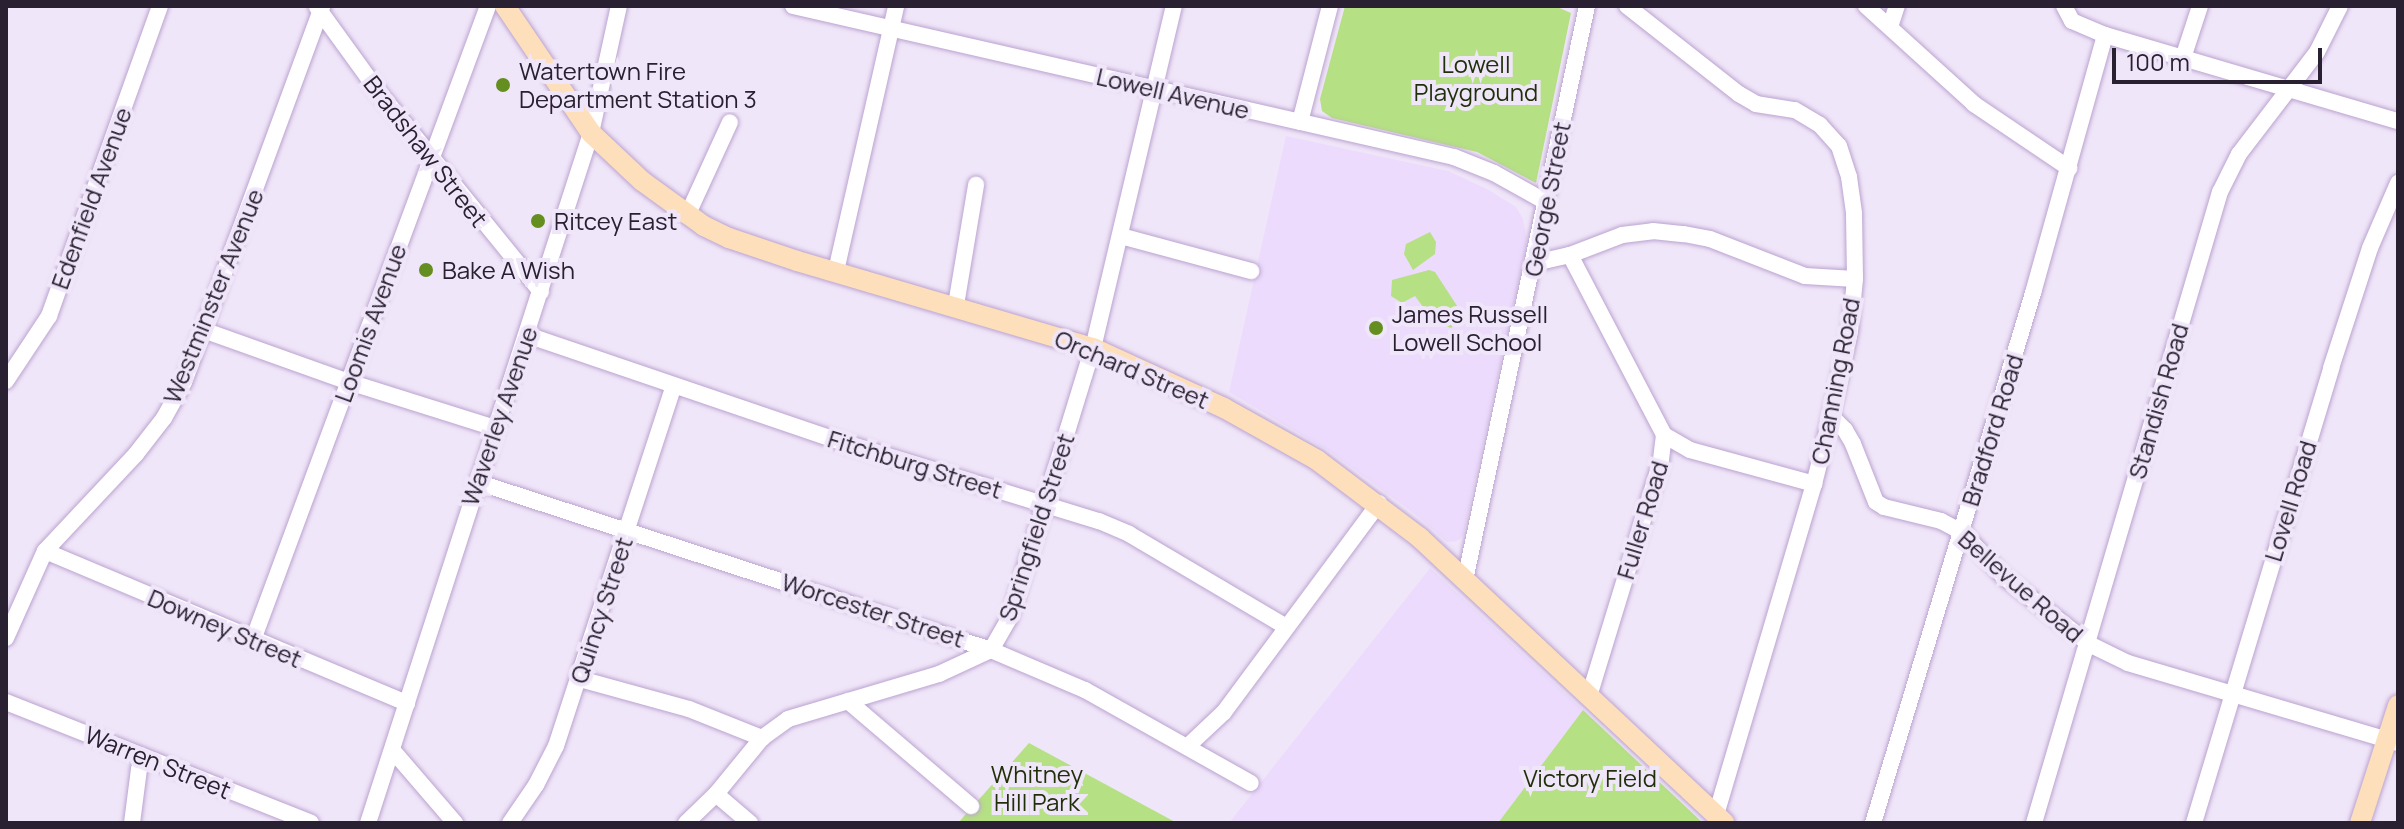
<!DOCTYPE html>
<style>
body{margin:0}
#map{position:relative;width:2404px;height:829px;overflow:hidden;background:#f0e6f9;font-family:Manrope,sans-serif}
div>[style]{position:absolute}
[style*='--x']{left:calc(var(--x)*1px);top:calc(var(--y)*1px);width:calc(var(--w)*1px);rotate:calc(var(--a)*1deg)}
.built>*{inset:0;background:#ecdbfc}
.green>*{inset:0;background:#b6e084}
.roads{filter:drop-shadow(0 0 2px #bba3d0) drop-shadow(0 0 2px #bba3d0)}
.minor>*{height:16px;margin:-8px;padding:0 8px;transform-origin:8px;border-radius:8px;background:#fff}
.major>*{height:20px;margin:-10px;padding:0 10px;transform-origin:10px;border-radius:10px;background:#fedfbc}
.dots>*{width:22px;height:22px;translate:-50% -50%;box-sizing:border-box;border:4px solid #f0e6f9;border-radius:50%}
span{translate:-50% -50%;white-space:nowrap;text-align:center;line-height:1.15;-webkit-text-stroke:8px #f0e6f9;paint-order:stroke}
.park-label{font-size:24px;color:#1f2f08}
.poi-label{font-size:24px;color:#292031}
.left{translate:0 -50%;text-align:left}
.street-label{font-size:24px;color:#292031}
.frame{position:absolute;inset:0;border:8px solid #292031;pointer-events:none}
.scale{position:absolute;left:2112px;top:48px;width:210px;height:36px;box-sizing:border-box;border:4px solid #292031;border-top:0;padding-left:10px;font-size:24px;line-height:28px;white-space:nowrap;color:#292031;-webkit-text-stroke:6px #f0e6f9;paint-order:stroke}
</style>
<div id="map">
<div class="built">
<i style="clip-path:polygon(1286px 136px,1448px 171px,1487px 189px,1516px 207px,1523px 219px,1527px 239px,1522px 264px,1463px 536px,1457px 541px,1447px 542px,1415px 514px,1329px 451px,1229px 392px)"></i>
<i style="clip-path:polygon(1430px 568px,1583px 710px,1498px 823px,1229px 823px)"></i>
</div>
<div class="green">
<i style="clip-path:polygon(1345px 6px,1555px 6px,1571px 13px,1536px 183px,1477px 152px,1332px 118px,1322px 111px,1320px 99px)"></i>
<i style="clip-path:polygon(1430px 232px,1436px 242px,1435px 254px,1413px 270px,1404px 254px,1406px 244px)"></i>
<i style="clip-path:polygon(1429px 270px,1435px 272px,1463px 315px,1451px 328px,1434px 322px,1415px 296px,1402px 303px,1391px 296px,1392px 280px)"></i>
<i style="clip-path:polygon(1583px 710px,1703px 823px,1498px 823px)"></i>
<i style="clip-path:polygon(1029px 743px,1177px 823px,958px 823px)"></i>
</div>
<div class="roads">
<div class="minor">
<i style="--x:793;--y:6;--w:678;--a:12.87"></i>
<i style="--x:1454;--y:157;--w:43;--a:21.8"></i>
<i style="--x:1494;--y:173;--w:57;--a:29.2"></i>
<i style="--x:1627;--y:6;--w:142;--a:38.2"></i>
<i style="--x:1739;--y:94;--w:20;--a:30"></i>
<i style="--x:1756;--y:104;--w:39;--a:9"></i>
<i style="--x:1795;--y:110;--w:29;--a:31"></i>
<i style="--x:1820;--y:125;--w:28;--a:48"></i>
<i style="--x:1839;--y:146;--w:33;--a:72"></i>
<i style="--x:1849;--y:177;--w:37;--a:82"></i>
<i style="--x:1854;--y:214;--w:65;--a:89.1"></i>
<i style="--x:1855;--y:279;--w:52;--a:95.5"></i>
<i style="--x:1850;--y:331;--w:87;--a:102.6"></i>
<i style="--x:1831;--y:416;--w:70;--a:104"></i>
<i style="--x:1814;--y:484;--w:345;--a:106.5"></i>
<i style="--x:1866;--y:6;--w:146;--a:42.2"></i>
<i style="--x:1974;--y:104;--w:115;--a:34"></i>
<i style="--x:2064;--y:6;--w:17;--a:62"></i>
<i style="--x:2072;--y:21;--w:36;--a:23"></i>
<i style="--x:2105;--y:35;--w:305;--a:16.4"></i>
<i style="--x:317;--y:7;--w:102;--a:54.1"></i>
<i style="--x:377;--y:90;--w:260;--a:50.9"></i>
<i style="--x:1890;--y:27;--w:22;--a:-72"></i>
<i style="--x:2183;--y:58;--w:55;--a:-71.9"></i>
<i style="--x:1300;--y:122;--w:120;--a:-75.5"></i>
<i style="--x:687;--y:216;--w:103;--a:-65.4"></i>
<i style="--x:1121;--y:236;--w:135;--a:15.1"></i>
<i style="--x:1570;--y:255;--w:56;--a:-21"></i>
<i style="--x:1622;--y:235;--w:31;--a:-7"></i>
<i style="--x:1653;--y:231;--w:31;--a:6"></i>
<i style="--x:1684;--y:234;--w:26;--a:11"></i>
<i style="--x:1710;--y:239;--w:102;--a:21.3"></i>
<i style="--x:1805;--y:276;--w:50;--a:3.4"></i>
<i style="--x:1535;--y:263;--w:36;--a:-13"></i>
<i style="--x:1570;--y:255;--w:203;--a:62.4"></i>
<i style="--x:1664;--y:435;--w:26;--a:97"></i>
<i style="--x:1661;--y:461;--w:247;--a:107"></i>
<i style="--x:836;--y:271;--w:272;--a:-77.2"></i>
<i style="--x:956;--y:305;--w:122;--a:-80.5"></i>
<i style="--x:203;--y:330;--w:155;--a:19.6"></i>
<i style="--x:349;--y:382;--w:153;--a:17.5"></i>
<i style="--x:527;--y:335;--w:339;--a:18.8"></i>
<i style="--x:848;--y:444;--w:263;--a:17.1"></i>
<i style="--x:1099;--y:521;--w:33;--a:23"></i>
<i style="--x:1129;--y:534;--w:182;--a:30.6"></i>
<i style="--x:6;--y:381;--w:78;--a:-56.5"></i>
<i style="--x:49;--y:316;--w:329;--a:-70.3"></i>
<i style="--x:1831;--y:416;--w:20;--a:45"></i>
<i style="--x:1845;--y:430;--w:16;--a:60"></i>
<i style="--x:1853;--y:444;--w:62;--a:68.4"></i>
<i style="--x:1876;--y:502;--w:9;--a:32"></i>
<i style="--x:1884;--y:507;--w:59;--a:13.8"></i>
<i style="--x:1941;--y:521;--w:24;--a:28"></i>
<i style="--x:1962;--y:532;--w:62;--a:47"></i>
<i style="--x:2004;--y:577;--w:108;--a:38.2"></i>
<i style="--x:2089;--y:644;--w:43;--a:26"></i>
<i style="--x:2128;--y:663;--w:282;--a:16.5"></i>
<i style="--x:1664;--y:435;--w:30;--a:30"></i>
<i style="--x:1690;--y:450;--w:129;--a:15.3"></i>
<i style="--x:477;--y:482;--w:541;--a:18.1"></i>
<i style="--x:991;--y:650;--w:102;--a:23.1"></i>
<i style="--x:1085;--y:690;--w:190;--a:29.3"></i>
<i style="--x:45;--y:551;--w:393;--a:22.8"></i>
<i style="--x:1465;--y:580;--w:587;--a:-78"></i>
<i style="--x:6;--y:638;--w:95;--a:-65.9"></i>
<i style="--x:45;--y:551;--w:133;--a:-46.8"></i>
<i style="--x:136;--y:454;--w:46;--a:-52.1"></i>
<i style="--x:164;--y:418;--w:41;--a:-60.9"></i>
<i style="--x:184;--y:382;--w:401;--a:-69.8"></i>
<i style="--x:253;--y:640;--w:676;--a:-69.66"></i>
<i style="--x:580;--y:679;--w:113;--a:15.4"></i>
<i style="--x:689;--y:709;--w:79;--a:21.7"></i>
<i style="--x:762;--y:738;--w:32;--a:-36"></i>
<i style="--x:788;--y:719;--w:158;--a:-16.6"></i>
<i style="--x:939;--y:674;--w:57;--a:-24.8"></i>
<i style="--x:991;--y:650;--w:38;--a:-60"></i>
<i style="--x:1010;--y:617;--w:282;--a:-72.9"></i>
<i style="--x:1093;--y:348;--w:351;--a:-76.7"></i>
<i style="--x:848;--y:701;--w:162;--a:40.5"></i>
<i style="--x:6;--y:702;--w:328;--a:21.6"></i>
<i style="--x:1189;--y:745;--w:48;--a:-43.3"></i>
<i style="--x:1224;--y:712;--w:260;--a:-53.4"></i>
<i style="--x:394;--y:752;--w:94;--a:49.3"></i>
<i style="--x:716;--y:794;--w:45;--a:40.5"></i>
<i style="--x:132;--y:823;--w:54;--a:-82.6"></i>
<i style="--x:139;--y:769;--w:13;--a:-63"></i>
<i style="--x:368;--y:823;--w:725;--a:-72.09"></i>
<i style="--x:591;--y:133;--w:130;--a:-77.6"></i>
<i style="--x:510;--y:823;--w:46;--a:-55.6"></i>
<i style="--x:536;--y:785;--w:44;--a:-62.9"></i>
<i style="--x:556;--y:746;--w:378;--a:-71.9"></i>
<i style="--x:686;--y:823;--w:42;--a:-44"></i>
<i style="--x:716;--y:794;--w:72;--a:-50.6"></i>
<i style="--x:1873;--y:823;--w:554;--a:-73.2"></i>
<i style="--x:2033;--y:293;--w:268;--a:-74.4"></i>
<i style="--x:2034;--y:823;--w:658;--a:-73.58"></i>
<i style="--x:2220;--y:192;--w:42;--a:-63.4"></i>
<i style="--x:2239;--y:154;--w:128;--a:-52.6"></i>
<i style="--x:2317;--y:52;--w:51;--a:-63.4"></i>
<i style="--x:2194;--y:823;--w:475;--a:-73.2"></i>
<i style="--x:2331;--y:368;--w:126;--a:-72"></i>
<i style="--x:2370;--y:248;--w:71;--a:-66.7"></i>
</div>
<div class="major">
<i style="--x:505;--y:6;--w:153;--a:55.9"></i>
<i style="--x:591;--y:133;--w:70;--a:43.3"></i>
<i style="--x:642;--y:181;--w:77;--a:36"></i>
<i style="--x:704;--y:226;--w:28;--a:26"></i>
<i style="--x:729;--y:238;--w:72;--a:18.7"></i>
<i style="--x:797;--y:261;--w:309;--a:16.4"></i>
<i style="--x:1093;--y:348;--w:144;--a:24.6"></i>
<i style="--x:1224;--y:408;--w:107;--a:29.2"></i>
<i style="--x:1317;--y:460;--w:129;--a:37.1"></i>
<i style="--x:1420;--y:538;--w:417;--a:43.1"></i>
<i style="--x:2360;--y:823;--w:124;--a:-72.1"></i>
</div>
</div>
<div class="dots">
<i style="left:503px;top:85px;background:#648f20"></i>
<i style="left:538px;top:221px;background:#648f20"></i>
<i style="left:426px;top:270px;background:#648f20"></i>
<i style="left:1376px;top:328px;background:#648f20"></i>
</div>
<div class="park-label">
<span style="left:1476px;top:78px">Lowell<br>Playground</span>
<span style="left:1037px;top:788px">Whitney<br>Hill Park</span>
<span style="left:1590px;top:778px">Victory Field</span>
</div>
<div class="poi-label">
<span class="left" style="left:519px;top:85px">Watertown Fire<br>Department Station 3</span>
<span class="left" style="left:554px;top:221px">Ritcey East</span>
<span class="left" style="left:442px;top:270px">Bake A Wish</span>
<span class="left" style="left:1392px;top:328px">James Russell<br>Lowell School</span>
</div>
<div class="street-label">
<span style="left:1173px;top:93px;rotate:13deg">Lowell Avenue</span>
<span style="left:426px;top:151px;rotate:52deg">Bradshaw Street</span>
<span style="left:91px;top:198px;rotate:-70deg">Edenfield Avenue</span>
<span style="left:1547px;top:199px;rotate:-79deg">George Street</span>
<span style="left:213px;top:296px;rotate:-68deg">Westminster Avenue</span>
<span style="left:370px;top:323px;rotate:-70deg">Loomis Avenue</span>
<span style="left:1132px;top:369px;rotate:23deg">Orchard Street</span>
<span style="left:1835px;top:381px;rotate:-79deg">Channing Road</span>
<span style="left:2158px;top:401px;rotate:-74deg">Standish Road</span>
<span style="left:499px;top:416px;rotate:-71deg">Waverley Avenue</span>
<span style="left:1992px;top:430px;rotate:-73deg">Bradford Road</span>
<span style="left:915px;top:464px;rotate:17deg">Fitchburg Street</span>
<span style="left:2290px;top:501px;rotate:-73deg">Lovell Road</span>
<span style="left:1642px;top:520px;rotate:-73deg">Fuller Road</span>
<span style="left:1036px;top:527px;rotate:-72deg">Springfield Street</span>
<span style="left:2021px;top:586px;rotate:41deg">Bellevue Road</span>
<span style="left:601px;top:610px;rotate:-72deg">Quincy Street</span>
<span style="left:873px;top:610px;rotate:18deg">Worcester Street</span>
<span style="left:225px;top:628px;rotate:23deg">Downey Street</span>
<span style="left:158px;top:762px;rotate:22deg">Warren Street</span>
</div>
<div class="frame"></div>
<div class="scale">100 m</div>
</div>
